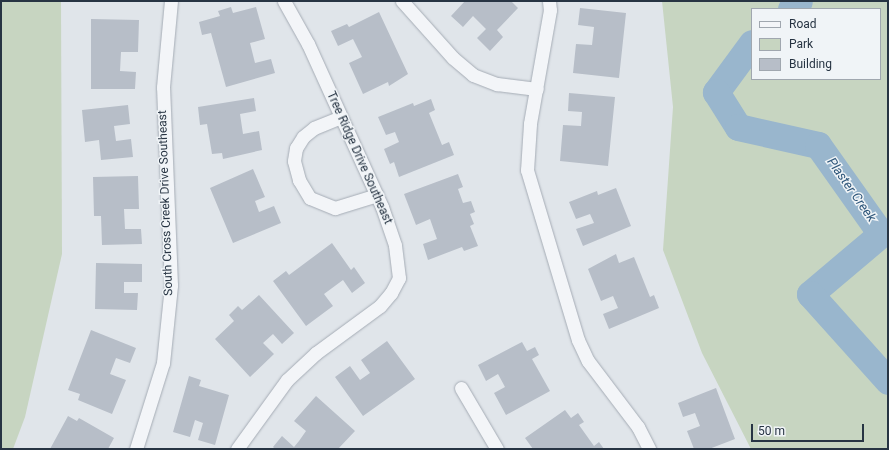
<!DOCTYPE html>
<style>
body{margin:0}
#map{position:relative;width:889px;height:450px;overflow:hidden;background:#e0e5ea;font-family:Roboto,sans-serif}
div>[style]{position:absolute}
[style*='--x']{left:calc(var(--x)*1px);top:calc(var(--y)*1px);width:calc(var(--w)*1px);rotate:calc(var(--a)*1deg)}
.green>*{inset:0;background:#c7d5c1}
.river>*{height:27px;margin:-13.5px;padding:0 13.5px;transform-origin:13.5px;border-radius:13.5px;background:#99b6cd}
.building>*{inset:0;background:#b7bec8}
.roads{filter:drop-shadow(0 0 1px #a5acb5) drop-shadow(0 0 1px #a5acb5)}
.street>*{height:13px;margin:-6.5px;padding:0 6.5px;transform-origin:6.5px;border-radius:6.5px;background:#f3f5f8}
span{translate:-50% -50%;white-space:nowrap;text-align:center;line-height:1.15;-webkit-text-stroke:3px #f0f4f7;paint-order:stroke}
.street-label{font-size:12px;color:#273443}
.water-label{font-size:13px;color:#2e567a;font-style:italic}
.frame{position:absolute;inset:0;border:2px solid #273443;pointer-events:none}
.legend{position:absolute;left:751px;top:8px;width:130px;height:72px;box-sizing:border-box;background:#f0f4f7;border:1px solid #a0a7af;margin:0;padding:5px 7px;list-style:none;font-size:12px;color:#273443}
.legend li{display:flex;align-items:center;gap:8px;height:20px}
.legend b{width:20px;border:1px solid #a0a7af}
.scale{position:absolute;left:751px;top:424px;width:113px;height:18px;box-sizing:border-box;border:2px solid #273443;border-top:0;padding-left:5px;font-size:12px;line-height:14px;white-space:nowrap;color:#273443;-webkit-text-stroke:3px #f0f4f7;paint-order:stroke}
</style>
<div id="map">
<div class="green">
<i style="clip-path:polygon(1px 1px,61px 1px,62px 254px,25px 417px,13px 449px,1px 449px)"></i>
<i style="clip-path:polygon(evenodd,662px 1px,888px 1px,888px 449px,751px 449px,702px 353px,663px 250px,673px 107px,662px 1px,752px 9px,880px 9px,880px 79px,752px 79px,752px 9px)"></i>
</div>
<div class="river">
<i style="--x:791;--y:9;--w:11;--a:-45"></i>
<i style="--x:752;--y:43;--w:61;--a:126.3"></i>
<i style="--x:716;--y:92;--w:41;--a:57.8"></i>
<i style="--x:738;--y:127;--w:82;--a:12.7"></i>
<i style="--x:818;--y:145;--w:109;--a:54.7"></i>
<i style="--x:881;--y:234;--w:93;--a:139.8"></i>
<i style="--x:810;--y:294;--w:117;--a:48.1"></i>
</div>
<div class="building">
<i style="clip-path:polygon(465px 1px,511px 1px,518px 8px,497px 30px,503px 37px,490px 51px,477px 38px,486px 29px,473px 16px,463px 27px,451px 16px)"></i>
<i style="clip-path:polygon(231px 7px,233px 13px,256px 7px,265px 39px,250px 43px,255px 63px,271px 59px,275px 73px,226px 87px,211px 33px,202px 35px,199px 22px,220px 16px,218px 11px)"></i>
<i style="clip-path:polygon(580px 8px,626px 13px,619px 78px,573px 73px,576px 44px,592px 45px,594px 27px,578px 25px)"></i>
<i style="clip-path:polygon(379px 12px,408px 74px,389px 86px,388px 82px,363px 94px,349px 63px,362px 57px,353px 39px,338px 46px,331px 31px,347px 24px,349px 27px)"></i>
<i style="clip-path:polygon(91px 19px,139px 20px,138px 52px,121px 52px,120px 71px,136px 72px,135px 89px,91px 89px)"></i>
<i style="clip-path:polygon(569px 93px,615px 97px,608px 166px,560px 161px,563px 125px,581px 126px,582px 112px,568px 111px)"></i>
<i style="clip-path:polygon(254px 98px,256px 111px,240px 114px,243px 134px,259px 131px,262px 150px,223px 159px,222px 153px,212px 154px,207px 124px,200px 125px,198px 107px)"></i>
<i style="clip-path:polygon(431px 99px,435px 110px,429px 113px,442px 145px,449px 142px,454px 155px,399px 177px,394px 162px,390px 164px,384px 149px,399px 142px,395px 132px,386px 135px,378px 117px,413px 103px,414px 106px)"></i>
<i style="clip-path:polygon(128px 105px,130px 124px,114px 126px,116px 141px,131px 139px,133px 157px,101px 160px,99px 140px,85px 142px,82px 110px)"></i>
<i style="clip-path:polygon(253px 169px,265px 197px,255px 201px,259px 212px,274px 206px,281px 223px,233px 243px,210px 188px)"></i>
<i style="clip-path:polygon(458px 174px,463px 187px,458px 189px,463px 203px,471px 201px,475px 212px,470px 214px,474px 224px,470px 226px,478px 246px,464px 251px,462px 247px,428px 260px,423px 244px,437px 239px,430px 219px,416px 225px,404px 194px)"></i>
<i style="clip-path:polygon(138px 176px,139px 209px,124px 209px,125px 229px,141px 229px,142px 244px,102px 245px,101px 216px,94px 216px,93px 177px)"></i>
<i style="clip-path:polygon(616px 188px,631px 226px,583px 246px,576px 229px,594px 223px,590px 214px,576px 219px,569px 202px,597px 191px,598px 195px)"></i>
<i style="clip-path:polygon(332px 243px,351px 270px,354px 267px,365px 283px,352px 293px,343px 280px,324px 294px,333px 306px,306px 326px,273px 281px,286px 271px,289px 275px)"></i>
<i style="clip-path:polygon(616px 254px,619px 263px,634px 257px,650px 297px,654px 295px,659px 308px,609px 329px,603px 314px,618px 308px,613px 296px,601px 301px,588px 269px)"></i>
<i style="clip-path:polygon(96px 263px,142px 264px,142px 282px,124px 282px,124px 293px,138px 293px,137px 310px,95px 309px)"></i>
<i style="clip-path:polygon(259px 295px,294px 333px,282px 344px,273px 334px,263px 343px,274px 354px,250px 377px,215px 339px,234px 321px,229px 315px,238px 306px,242px 310px)"></i>
<i style="clip-path:polygon(91px 330px,136px 348px,130px 363px,116px 358px,110px 374px,126px 380px,112px 414px,78px 400px,80px 394px,68px 390px)"></i>
<i style="clip-path:polygon(387px 341px,415px 379px,363px 416px,335px 377px,350px 366px,360px 380px,370px 373px,361px 360px)"></i>
<i style="clip-path:polygon(522px 342px,527px 351px,535px 347px,539px 355px,532px 359px,550px 391px,506px 415px,494px 393px,505px 387px,498px 374px,486px 381px,478px 365px)"></i>
<i style="clip-path:polygon(189px 376px,201px 380px,199px 386px,229px 395px,215px 445px,198px 440px,203px 423px,195px 420px,190px 437px,173px 432px)"></i>
<i style="clip-path:polygon(716px 388px,735px 439px,709px 449px,694px 449px,687px 431px,700px 426px,695px 413px,683px 417px,678px 403px)"></i>
<i style="clip-path:polygon(316px 396px,355px 431px,338px 449px,275px 449px,273px 447px,282px 436px,294px 447px,299px 441px,306px 431px,294px 421px)"></i>
<i style="clip-path:polygon(565px 410px,571px 418px,578px 413px,584px 422px,579px 425px,594px 446px,599px 442px,604px 449px,533px 449px,525px 438px)"></i>
<i style="clip-path:polygon(68px 416px,77px 421px,79px 418px,114px 438px,108px 449px,50px 449px)"></i>
</div>
<div class="roads">
<div class="street">
<i style="--x:402;--y:1;--w:76;--a:48.2"></i>
<i style="--x:453;--y:58;--w:26;--a:40"></i>
<i style="--x:473;--y:75;--w:26;--a:21"></i>
<i style="--x:497;--y:84;--w:40;--a:7.1"></i>
<i style="--x:549;--y:1;--w:9;--a:84"></i>
<i style="--x:550;--y:10;--w:116;--a:100"></i>
<i style="--x:530;--y:124;--w:46;--a:93.7"></i>
<i style="--x:527;--y:170;--w:177;--a:73.3"></i>
<i style="--x:578;--y:340;--w:23;--a:65"></i>
<i style="--x:588;--y:361;--w:83;--a:52.9"></i>
<i style="--x:638;--y:427;--w:25;--a:63"></i>
<i style="--x:341;--y:117;--w:29;--a:158"></i>
<i style="--x:314;--y:128;--w:14;--a:141"></i>
<i style="--x:303;--y:137;--w:13;--a:122"></i>
<i style="--x:296;--y:148;--w:13;--a:99"></i>
<i style="--x:294;--y:161;--w:20;--a:75"></i>
<i style="--x:299;--y:180;--w:21;--a:59"></i>
<i style="--x:310;--y:198;--w:27;--a:22"></i>
<i style="--x:335;--y:208;--w:44;--a:-17.2"></i>
<i style="--x:461;--y:388;--w:71;--a:59.5"></i>
<i style="--x:136;--y:449;--w:90;--a:-72.6"></i>
<i style="--x:163;--y:363;--w:78;--a:-84.1"></i>
<i style="--x:171;--y:285;--w:198;--a:-92.3"></i>
<i style="--x:163;--y:87;--w:86;--a:-84.7"></i>
<i style="--x:237;--y:449;--w:85;--a:-54.1"></i>
<i style="--x:287;--y:380;--w:40;--a:-43"></i>
<i style="--x:316;--y:353;--w:79;--a:-36.3"></i>
<i style="--x:380;--y:306;--w:17;--a:-50"></i>
<i style="--x:391;--y:293;--w:17;--a:-62"></i>
<i style="--x:399;--y:278;--w:33;--a:-97"></i>
<i style="--x:395;--y:245;--w:40;--a:-108.9"></i>
<i style="--x:382;--y:207;--w:179;--a:-114.4"></i>
<i style="--x:308;--y:44;--w:49;--a:-119.2"></i>
</div>
</div>
<div class="street-label">
<span style="left:359px;top:158px;rotate:66deg">Tree Ridge Drive Southeast</span>
<span style="left:166px;top:203px;rotate:-92deg">South Cross Creek Drive Southeast</span>
</div>
<div class="water-label">
<span style="left:851px;top:190px;rotate:55deg">Plaster Creek</span>
</div>
<div class="frame"></div>
<ul class="legend">
<li><b style="height:5px;background:#f3f5f8"></b>Road</li>
<li><b style="height:11px;background:#c7d5c1"></b>Park</li>
<li><b style="height:11px;background:#b7bec8"></b>Building</li>
</ul>
<div class="scale">50 m</div>
</div>
